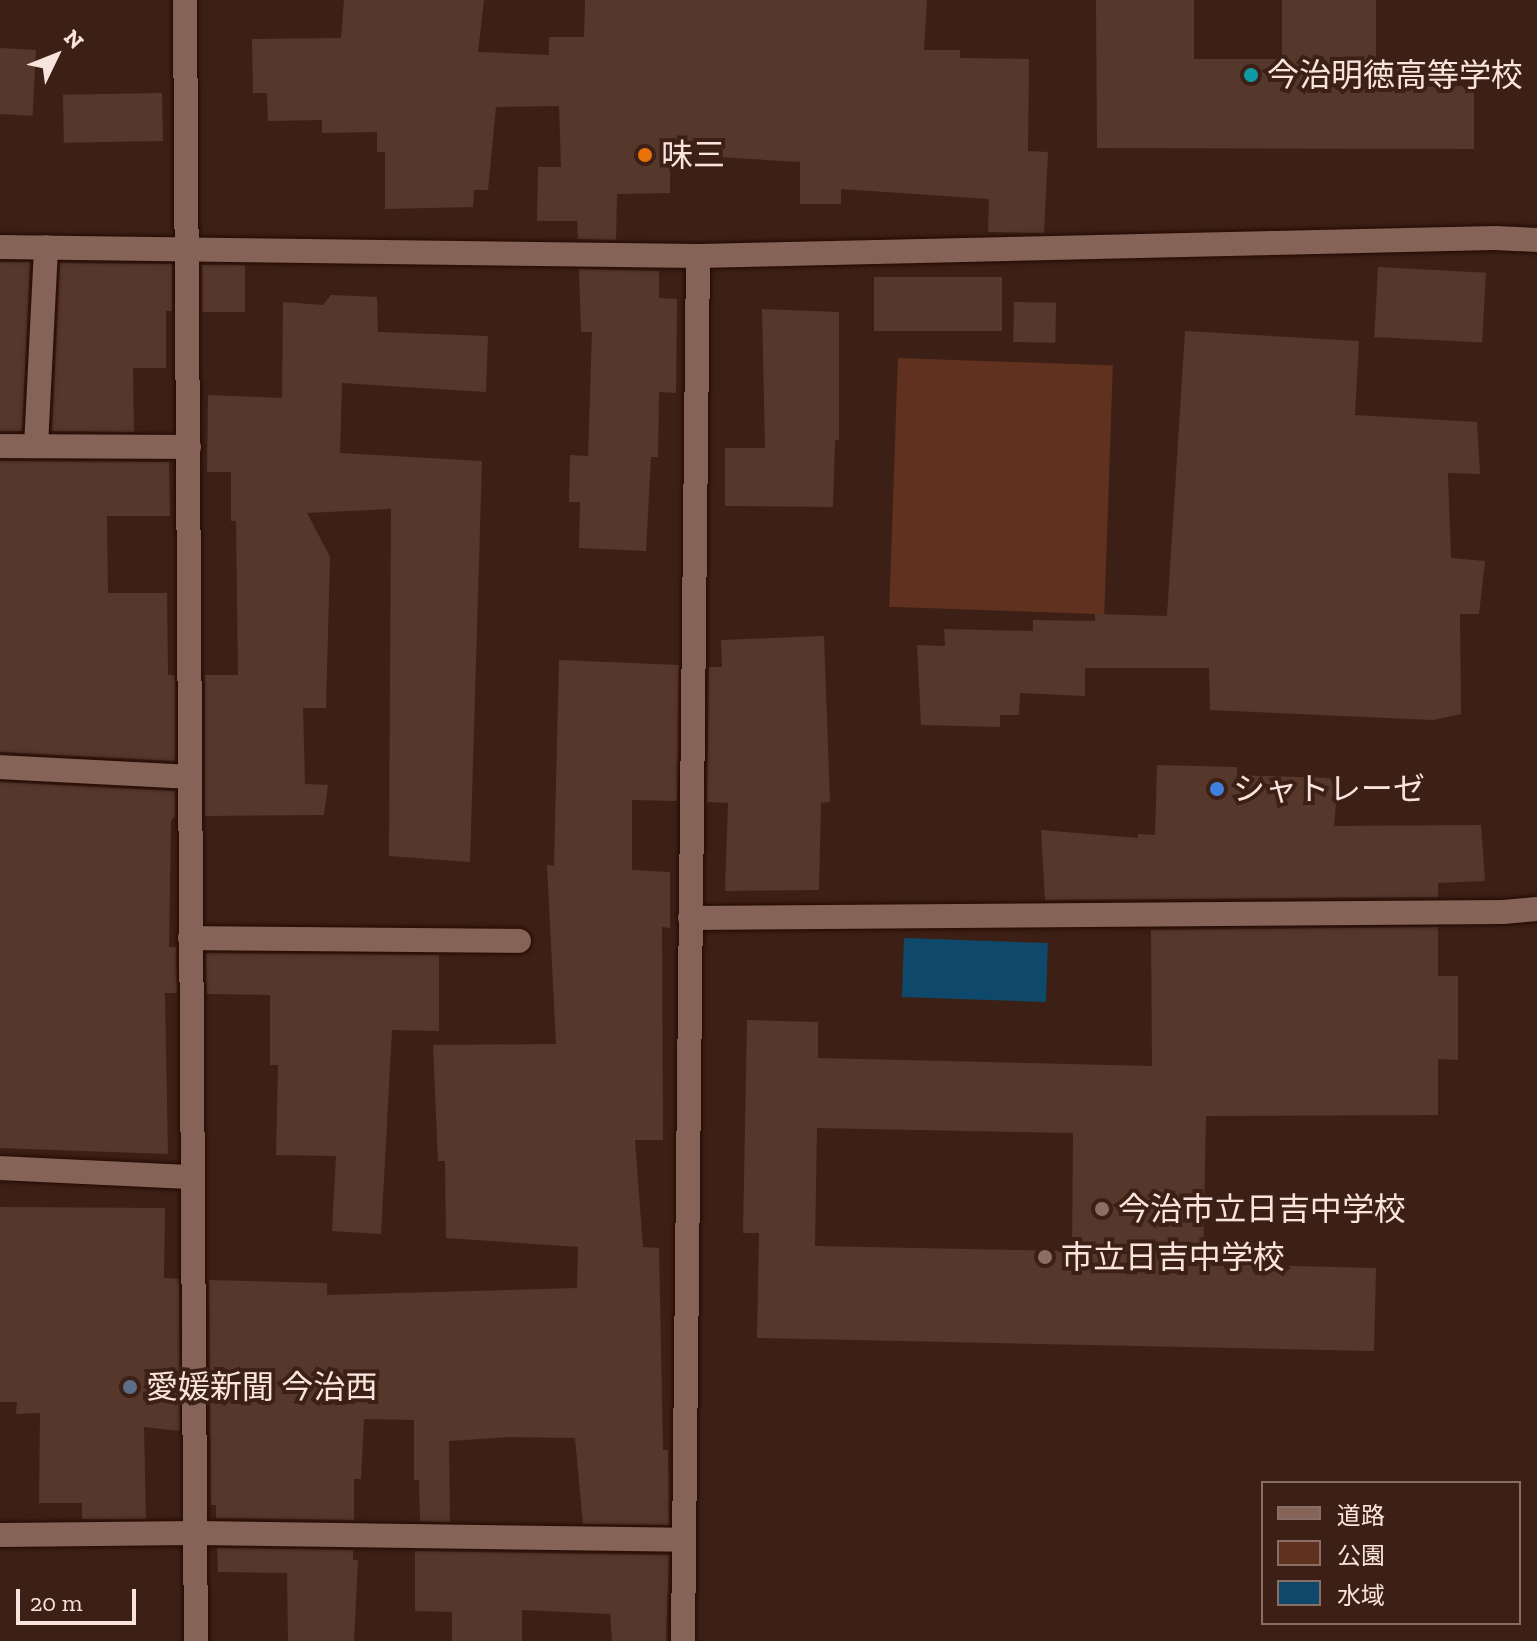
<!DOCTYPE html>
<meta charset="utf-8">
<style>
body{margin:0}
#map{position:relative;width:1537px;height:1641px;overflow:hidden;background:#3d2015;font-family:"Zilla Slab","Noto Sans JP",serif}
div>[style]{position:absolute}
[style*='--x']{left:calc(var(--x)*1px);top:calc(var(--y)*1px);width:calc(var(--w)*1px);rotate:calc(var(--a)*1deg)}
.green>*{inset:0;background:#61311f;transform-origin:0 0}
.water>*{inset:0;background:#0e496c;transform-origin:0 0}
.building>*{inset:0;background:#56372c;transform-origin:0 0}
.roads{filter:drop-shadow(0 0 2px #230902) drop-shadow(0 0 2px #230902)}
.minor>*{height:24px;margin:-12px;padding:0 12px;transform-origin:12px;border-radius:12px;background:#856356}
.dots>*{width:22px;height:22px;translate:-50% -50%;box-sizing:border-box;border:4px solid #3d2015;border-radius:50%}
span{translate:-50% -50%;white-space:nowrap;text-align:center;line-height:1.15;-webkit-text-stroke:8px #3d2015;paint-order:stroke}
.poi-label{font-size:32px;color:#f8e4dd}
.left{translate:0 -50%;text-align:left}
.legend{position:absolute;left:1261px;top:1481px;width:260px;height:144px;box-sizing:border-box;background:#3d2015;border:2px solid #886e65;margin:0;padding:10px 14px;list-style:none;font-size:24px;color:#f8e4dd}
.legend li{display:flex;align-items:center;gap:16px;height:40px}
.legend b{width:40px;border:2px solid #886e65}
.north{position:absolute;left:16px;top:16px;width:80px;height:80px;-webkit-text-stroke:6px #3d2015;paint-order:stroke;rotate:47deg;font-size:22px;font-weight:700;line-height:32px;text-align:center;color:#f8e4dd}
.north::after{content:'';display:block;margin:auto;width:28px;height:36px;background:#f8e4dd;clip-path:polygon(50% 0,100% 100%,50% 72%,0 100%)}
.scale{position:absolute;left:16px;top:1589px;width:120px;height:36px;box-sizing:border-box;border:4px solid #f8e4dd;border-top:0;padding-left:10px;font-size:24px;line-height:28px;white-space:nowrap;color:#f8e4dd;-webkit-text-stroke:6px #3d2015;paint-order:stroke}
</style>
<div id="map">
<div class="green">
<i style="left:898px;top:358px;width:215px;height:249px;rotate:2deg"></i>
</div>
<div class="water">
<i style="left:904px;top:938px;width:144px;height:59px;rotate:2deg"></i>
</div>
<div class="building">
<i style="clip-path:polygon(344px 0,484px 0,478px 52px,549px 55px,549px 37px,584px 37px,585px 0,927px 0,924px 50px,960px 50px,960px 58px,1029px 59px,1028px 151px,1048px 152px,1044px 233px,988px 232px,989px 199px,841px 189px,841px 204px,800px 204px,800px 162px,670px 154px,670px 193px,617px 194px,616px 240px,578px 239px,577px 221px,537px 221px,538px 167px,561px 167px,559px 106px,496px 107px,488px 190px,474px 190px,473px 207px,385px 209px,385px 152px,377px 152px,377px 132px,322px 133px,322px 120px,268px 121px,267px 93px,253px 93px,252px 39px,341px 38px)"></i>
<i style="clip-path:polygon(1096px 0,1194px 0,1194px 59px,1282px 59px,1282px 0,1376px 0,1376px 62px,1404px 63px,1405px 87px,1474px 86px,1474px 149px,1097px 148px)"></i>
<i style="left:0;top:48px;width:36px;height:66px;rotate:3deg"></i>
<i style="left:162px;top:93px;width:48px;height:99px;rotate:89deg"></i>
<i style="clip-path:polygon(0 262px,30px 262px,22px 431px,0 431px)"></i>
<i style="clip-path:polygon(60px 263px,172px 264px,172px 311px,166px 311px,166px 368px,133px 368px,134px 432px,52px 431px)"></i>
<i style="left:202px;top:265px;width:43px;height:47px"></i>
<i style="left:1378px;top:267px;width:108px;height:70px;rotate:3deg"></i>
<i style="clip-path:polygon(579px 269px,659px 271px,659px 298px,677px 299px,676px 393px,659px 392px,658px 457px,651px 457px,646px 551px,579px 548px,580px 502px,569px 502px,570px 455px,588px 456px,592px 332px,581px 332px)"></i>
<i style="left:874px;top:277px;width:128px;height:54px"></i>
<i style="clip-path:polygon(331px 295px,377px 297px,378px 332px,488px 336px,486px 392px,342px 383px,340px 453px,482px 461px,470px 862px,389px 856px,391px 509px,307px 513px,330px 557px,326px 708px,303px 708px,305px 784px,328px 785px,324px 815px,205px 816px,205px 675px,238px 675px,236px 521px,231px 521px,231px 472px,207px 472px,208px 395px,282px 398px,283px 302px,323px 305px)"></i>
<i style="left:1014px;top:302px;width:42px;height:40px;rotate:1deg"></i>
<i style="clip-path:polygon(762px 309px,839px 312px,839px 440px,835px 440px,833px 507px,725px 506px,725px 448px,765px 448px)"></i>
<i style="clip-path:polygon(1185px 331px,1359px 341px,1355px 415px,1477px 422px,1480px 474px,1448px 473px,1451px 558px,1485px 561px,1479px 614px,1460px 614px,1461px 714px,1433px 720px,1210px 710px,1209px 668px,1085px 668px,1085px 696px,1020px 693px,1019px 715px,1000px 715px,1000px 727px,921px 725px,917px 645px,945px 646px,944px 629px,1033px 631px,1033px 620px,1095px 621px,1095px 614px,1167px 616px)"></i>
<i style="clip-path:polygon(0 461px,169px 462px,170px 516px,107px 516px,108px 593px,167px 593px,168px 675px,175px 675px,175px 761px,0 752px)"></i>
<i style="clip-path:polygon(824px 636px,830px 802px,821px 803px,819px 890px,725px 891px,728px 803px,707px 802px,709px 667px,722px 667px,721px 640px)"></i>
<i style="clip-path:polygon(559px 660px,679px 665px,677px 801px,632px 800px,632px 870px,670px 872px,670px 928px,662px 927px,663px 1140px,635px 1140px,643px 1247px,659px 1248px,663px 1450px,668px 1450px,669px 1525px,583px 1524px,575px 1438px,510px 1437px,449px 1441px,450px 1522px,420px 1521px,419px 1480px,414px 1480px,414px 1420px,364px 1419px,361px 1479px,354px 1479px,354px 1520px,216px 1518px,216px 1505px,211px 1505px,209px 1280px,327px 1283px,327px 1295px,577px 1288px,578px 1247px,446px 1238px,445px 1161px,438px 1161px,433px 1045px,556px 1044px,547px 865px,554px 866px)"></i>
<i style="clip-path:polygon(1157px 765px,1237px 767px,1237px 775px,1330px 778px,1337px 792px,1334px 826px,1481px 825px,1485px 881px,1438px 883px,1438px 897px,1045px 900px,1041px 830px,1138px 838px,1138px 834px,1155px 835px)"></i>
<i style="clip-path:polygon(0 782px,175px 791px,175px 816px,171px 821px,169px 947px,176px 947px,177px 993px,165px 993px,168px 1154px,0 1148px)"></i>
<i style="clip-path:polygon(evenodd,1438px 927px,1438px 976px,1458px 976px,1458px 1060px,1438px 1059px,1438px 1115px,1206px 1116px,1203px 1264px,1376px 1268px,1374px 1351px,757px 1338px,759px 1233px,743px 1233px,747px 1020px,818px 1022px,818px 1058px,1152px 1066px,1151px 930px,1438px 927px,817px 1128px,1073px 1133px,1072px 1251px,815px 1246px,817px 1128px)"></i>
<i style="clip-path:polygon(206px 953px,439px 955px,439px 1031px,392px 1030px,381px 1234px,332px 1231px,336px 1156px,276px 1155px,278px 1065px,270px 1065px,270px 995px,207px 994px)"></i>
<i style="clip-path:polygon(0 1207px,165px 1208px,164px 1278px,179px 1279px,180px 1431px,144px 1427px,146px 1519px,82px 1519px,82px 1503px,39px 1503px,40px 1413px,16px 1414px,17px 1402px,0 1402px)"></i>
<i style="clip-path:polygon(217px 1548px,353px 1550px,353px 1560px,358px 1560px,354px 1641px,288px 1641px,287px 1573px,218px 1572px)"></i>
<i style="clip-path:polygon(415px 1551px,669px 1555px,666px 1641px,612px 1641px,610px 1614px,522px 1610px,522px 1641px,452px 1641px,452px 1612px,415px 1611px)"></i>
</div>
<div class="roads">
<div class="minor">
<i style="--x:185;--y:0;--w:1641;--a:89.62"></i>
<i style="--x:0;--y:247;--w:698;--a:0.74"></i>
<i style="--x:698;--y:256;--w:797;--a:-1.29"></i>
<i style="--x:1495;--y:238;--w:42;--a:2.7"></i>
<i style="--x:0;--y:446;--w:189;--a:0.3"></i>
<i style="--x:36;--y:446;--w:199;--a:-87.1"></i>
<i style="--x:0;--y:767;--w:190;--a:3"></i>
<i style="--x:690;--y:918;--w:813;--a:-0.42"></i>
<i style="--x:1503;--y:912;--w:34;--a:-5"></i>
<i style="--x:190;--y:938;--w:329;--a:0.5"></i>
<i style="--x:0;--y:1168;--w:193;--a:2.7"></i>
<i style="--x:0;--y:1535;--w:197;--a:-0.6"></i>
<i style="--x:197;--y:1533;--w:486;--a:0.8"></i>
<i style="--x:683;--y:1641;--w:1385;--a:-89.38"></i>
</div>
</div>
<div class="dots">
<i style="left:1251px;top:75px;background:#0f9aa8"></i>
<i style="left:645px;top:155px;background:#e8710a"></i>
<i style="left:1217px;top:789px;background:#3f7fe0"></i>
<i style="left:1102px;top:1209px;background:#8d6e63"></i>
<i style="left:1045px;top:1257px;background:#8d6e63"></i>
<i style="left:130px;top:1387px;background:#5c6f8a"></i>
</div>
<div class="poi-label">
<span class="left" style="left:1267px;top:75px">今治明徳高等学校</span>
<span class="left" style="left:661px;top:155px">味三</span>
<span class="left" style="left:1233px;top:789px">シャトレーゼ</span>
<span class="left" style="left:1118px;top:1209px">今治市立日吉中学校</span>
<span class="left" style="left:1061px;top:1257px">市立日吉中学校</span>
<span class="left" style="left:146px;top:1387px">愛媛新聞 今治西</span>
</div>
<ul class="legend">
<li><b style="height:10px;background:#856356"></b>道路</li>
<li><b style="height:22px;background:#61311f"></b>公園</li>
<li><b style="height:22px;background:#0e496c"></b>水域</li>
</ul>
<div class="north">N</div>
<div class="scale">20 m</div>
</div>
